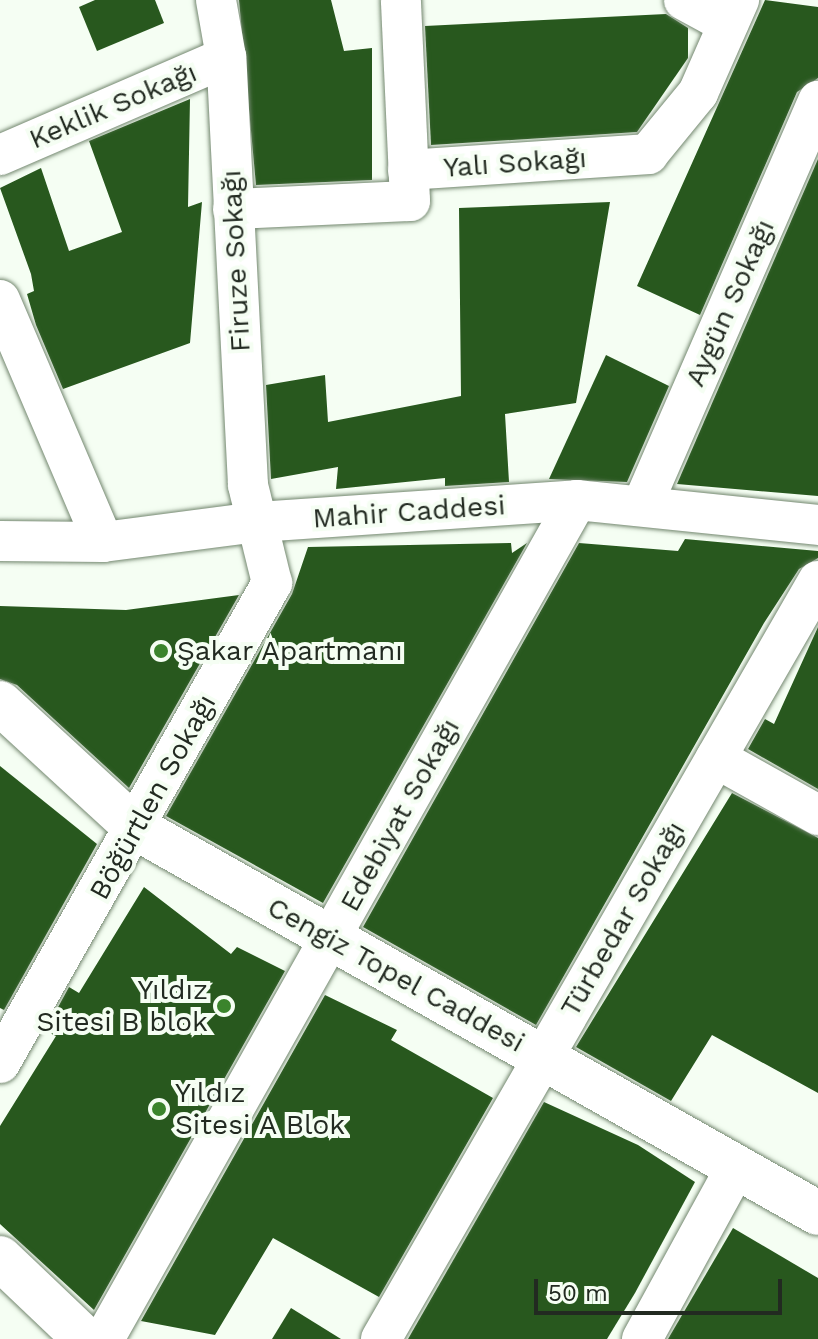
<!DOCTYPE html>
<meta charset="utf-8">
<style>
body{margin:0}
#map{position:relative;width:818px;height:1339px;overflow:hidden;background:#f5fef3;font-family:"Work Sans",sans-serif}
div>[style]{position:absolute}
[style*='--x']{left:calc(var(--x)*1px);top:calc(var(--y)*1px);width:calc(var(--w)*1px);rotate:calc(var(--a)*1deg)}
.building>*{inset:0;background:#28581e}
.roads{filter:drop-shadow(0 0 2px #73876f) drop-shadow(0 0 2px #73876f)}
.street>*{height:40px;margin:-20px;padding:0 20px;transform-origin:20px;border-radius:20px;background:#fff}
.secondary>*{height:44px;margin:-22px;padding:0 22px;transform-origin:22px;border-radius:22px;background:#fff}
.dots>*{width:22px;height:22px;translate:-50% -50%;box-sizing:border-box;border:4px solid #f5fef3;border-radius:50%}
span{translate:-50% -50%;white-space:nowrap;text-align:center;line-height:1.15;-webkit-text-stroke:8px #f5fef3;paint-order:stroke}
.street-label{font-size:28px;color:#222a21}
.poi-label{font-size:28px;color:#222a21}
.left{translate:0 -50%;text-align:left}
.right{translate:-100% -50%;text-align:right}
.scale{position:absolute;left:534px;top:1279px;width:248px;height:36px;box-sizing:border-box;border:4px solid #222a21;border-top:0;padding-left:10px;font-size:24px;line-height:28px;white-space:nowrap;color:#222a21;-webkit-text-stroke:6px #f5fef3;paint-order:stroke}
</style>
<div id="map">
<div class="building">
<i style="clip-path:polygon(95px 0,155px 0,164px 23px,97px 51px,79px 7px)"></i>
<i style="clip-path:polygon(239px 0,331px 0,344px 51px,372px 48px,372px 180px,256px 185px)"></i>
<i style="clip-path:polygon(765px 0,818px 7px,818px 78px,797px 92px,700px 315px,637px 286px)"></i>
<i style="clip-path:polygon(666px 14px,688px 28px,688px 58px,637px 132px,431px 145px,425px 26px)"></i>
<i style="clip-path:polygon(190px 99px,188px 207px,202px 202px,190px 343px,63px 389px,36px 325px,27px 294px,34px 291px,31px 274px,0 188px,41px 168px,69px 251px,122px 232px,89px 141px)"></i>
<i style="clip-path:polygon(818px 159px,818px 496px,677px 484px)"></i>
<i style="clip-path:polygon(610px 202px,576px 403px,505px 414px,509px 482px,445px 486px,445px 478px,336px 489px,338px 467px,271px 479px,266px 385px,325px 375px,328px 422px,461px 396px,459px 208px)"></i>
<i style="clip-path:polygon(606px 355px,669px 386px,627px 482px,549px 479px)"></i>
<i style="clip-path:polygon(685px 539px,818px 551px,818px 558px,799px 569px,764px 623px,536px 1025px,363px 927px,579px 543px,678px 551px)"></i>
<i style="clip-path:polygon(511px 543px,512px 553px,527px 543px,323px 903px,166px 816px,292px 594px,308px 547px)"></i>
<i style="clip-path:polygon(239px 595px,129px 788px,17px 685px,0 679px,0 606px,126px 610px)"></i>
<i style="clip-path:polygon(818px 627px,818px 789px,748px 749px,765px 719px,774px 724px)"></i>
<i style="clip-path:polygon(0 766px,97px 844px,4px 1010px,0 1008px)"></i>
<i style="clip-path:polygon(732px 793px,818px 838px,818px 1093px,712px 1035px,671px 1101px,576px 1047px)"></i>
<i style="clip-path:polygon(144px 887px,231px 954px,237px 947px,285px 971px,94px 1310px,0 1224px,0 1126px,56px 1036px,45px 1031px,69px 987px,79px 993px)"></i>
<i style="clip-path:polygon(325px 995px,397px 1030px,391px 1040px,493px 1098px,379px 1297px,273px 1238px,215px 1335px,141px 1321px)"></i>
<i style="clip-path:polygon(544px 1102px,638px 1145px,695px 1182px,635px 1293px,607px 1339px,408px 1339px)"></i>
<i style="clip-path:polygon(733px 1228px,818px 1278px,818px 1339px,668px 1339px)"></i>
<i style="clip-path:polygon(291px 1308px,341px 1339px,272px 1339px)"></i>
</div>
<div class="roads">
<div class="street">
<i style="--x:684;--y:0;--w:50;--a:28.6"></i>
<i style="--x:0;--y:155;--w:246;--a:-23.4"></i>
<i style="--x:408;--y:170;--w:241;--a:-3.8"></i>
<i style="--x:648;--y:154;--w:79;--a:-50.7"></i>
<i style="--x:698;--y:93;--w:102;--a:-66.2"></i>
<i style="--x:233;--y:209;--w:177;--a:-2.6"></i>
<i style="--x:410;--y:201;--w:201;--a:-92.6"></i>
<i style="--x:0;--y:300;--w:263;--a:66.9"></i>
<i style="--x:642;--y:506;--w:442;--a:-66.5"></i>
<i style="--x:0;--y:541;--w:103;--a:0.6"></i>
<i style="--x:103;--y:542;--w:156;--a:-7.4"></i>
<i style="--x:258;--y:522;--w:320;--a:-3.9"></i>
<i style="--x:577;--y:500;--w:242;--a:5.9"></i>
<i style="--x:716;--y:758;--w:117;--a:29.2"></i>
<i style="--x:0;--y:1063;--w:552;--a:-60.46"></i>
<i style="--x:272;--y:583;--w:101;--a:-103.8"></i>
<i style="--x:248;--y:485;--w:429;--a:-92.9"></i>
<i style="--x:226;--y:57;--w:58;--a:-100"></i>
<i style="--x:104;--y:1339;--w:963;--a:-60.59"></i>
<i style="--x:381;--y:1339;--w:875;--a:-60.04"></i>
<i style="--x:642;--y:1339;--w:196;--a:-61.3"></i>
</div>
<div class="secondary">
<i style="--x:0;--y:703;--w:185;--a:42.6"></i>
<i style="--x:136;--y:828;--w:783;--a:29.45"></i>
<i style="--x:0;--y:1258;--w:117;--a:43.6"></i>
</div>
</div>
<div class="dots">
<i style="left:161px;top:651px;background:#3b842c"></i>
<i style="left:224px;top:1006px;background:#3b842c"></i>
<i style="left:159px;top:1109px;background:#3b842c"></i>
</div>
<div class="street-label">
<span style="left:113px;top:106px;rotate:-23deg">Keklik Sokağı</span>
<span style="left:515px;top:163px;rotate:-4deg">Yalı Sokağı</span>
<span style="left:236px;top:261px;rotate:-93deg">Firuze Sokağı</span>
<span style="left:730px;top:303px;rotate:-66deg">Aygün Sokağı</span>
<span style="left:409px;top:512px;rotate:-4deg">Mahir Caddesi</span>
<span style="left:153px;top:797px;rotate:-61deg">Böğürtlen Sokağı</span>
<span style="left:400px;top:815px;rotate:-61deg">Edebiyat Sokağı</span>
<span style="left:623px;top:919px;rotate:-60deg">Türbedar Sokağı</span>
<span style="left:396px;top:975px;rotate:29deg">Cengiz Topel Caddesi</span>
</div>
<div class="poi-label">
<span class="left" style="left:177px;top:651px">Şakar Apartmanı</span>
<span class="right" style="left:208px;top:1006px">Yıldız<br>Sitesi B blok</span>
<span class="left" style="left:175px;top:1109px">Yıldız<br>Sitesi A Blok</span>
</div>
<div class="scale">50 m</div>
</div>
